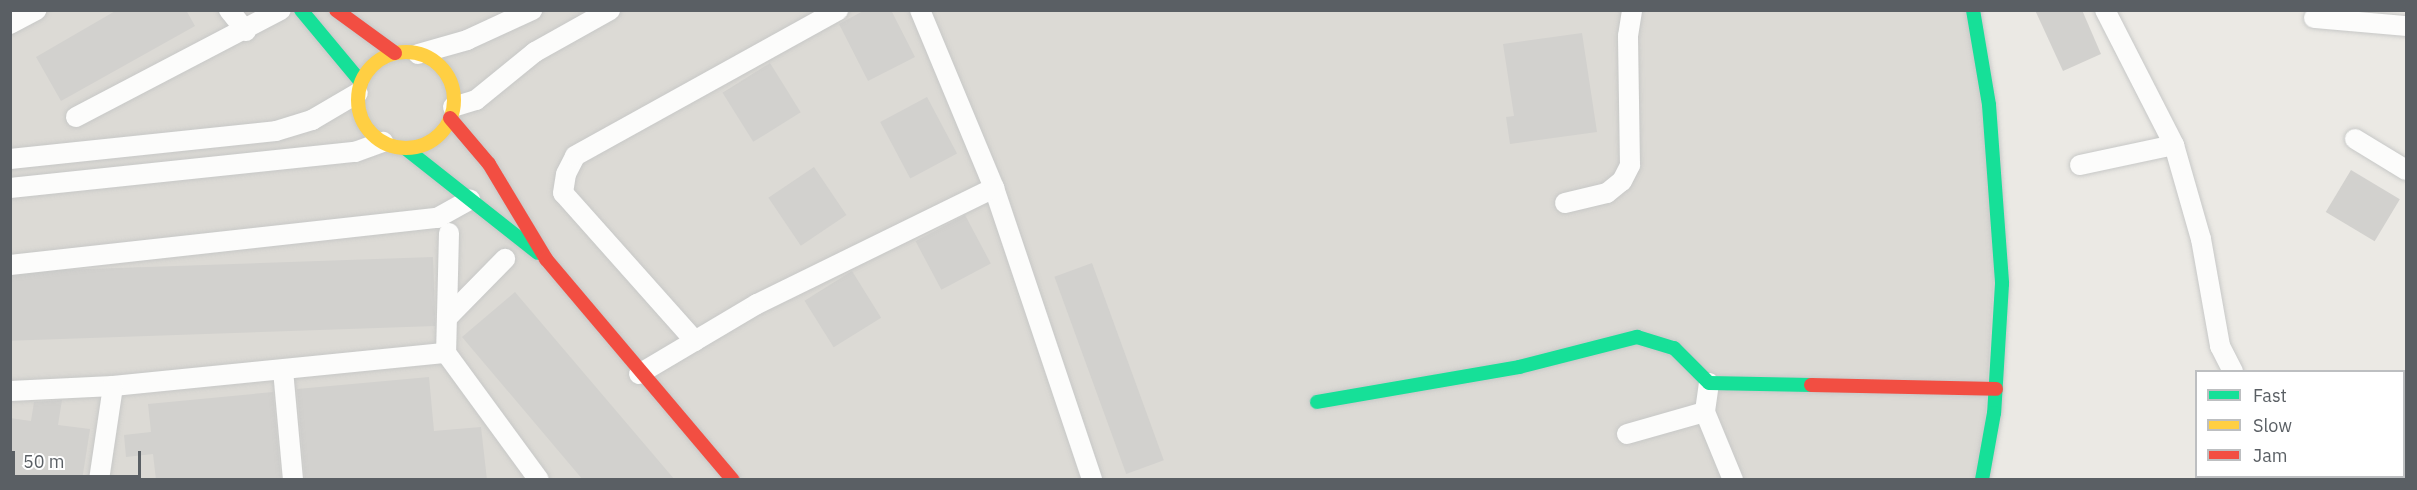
<!DOCTYPE html>
<style>
body{margin:0}
#map{position:relative;width:2417px;height:490px;overflow:hidden;background:#ebe9e4;font-family:"IBM Plex Sans",sans-serif}
div>[style]{position:absolute}
[style*='--x']{left:calc(var(--x)*1px);top:calc(var(--y)*1px);width:calc(var(--w)*1px);rotate:calc(var(--a)*1deg)}
.industrial>*{inset:0;background:#dcdad5}
.building>*{inset:0;background:#d2d1ce;transform-origin:0 0}
.roads{filter:drop-shadow(0 0 2px #c7c8c7) drop-shadow(0 0 2px #c7c8c7)}
.street>*{height:20px;margin:-10px;padding:0 10px;transform-origin:10px;border-radius:10px;background:#fcfcfb}
.fast>*{height:14px;margin:-7px;padding:0 7px;transform-origin:7px;border-radius:7px;background:#16e098}
.slow>*{height:14px;margin:-7px;padding:0 7px;transform-origin:7px;border-radius:7px;background:#ffcf43}
.slow>.ring{margin:-7px;padding:0;box-sizing:content-box;background:none;border:14px solid #ffcf43;border-radius:50%}
.jam>*{height:14px;margin:-7px;padding:0 7px;transform-origin:7px;border-radius:7px;background:#f24e42}
span{translate:-50% -50%;white-space:nowrap;text-align:center;line-height:1.15;-webkit-text-stroke:6px #fff;paint-order:stroke}
.frame{position:absolute;inset:0;border:12px solid #5a5f64;pointer-events:none}
.legend{position:absolute;left:2195px;top:370px;width:210px;height:108px;box-sizing:border-box;background:#fff;border:2px solid #bdbfc1;margin:0;padding:8px 10px;list-style:none;font-size:18px;color:#5a5f64}
.legend li{display:flex;align-items:center;gap:12px;height:30px}
.legend b{width:30px;border:2px solid #bdbfc1}
.scale{position:absolute;left:12px;top:451px;width:129px;height:27px;box-sizing:border-box;border:3px solid #5a5f64;border-top:0;padding-left:8px;font-size:18px;line-height:21px;white-space:nowrap;color:#5a5f64;-webkit-text-stroke:4px #fff;paint-order:stroke}
</style>
<div id="map">
<div class="industrial">
<i style="clip-path:polygon(10px 11px,1974px 11px,1998px 207px,1982px 479px,11px 479px)"></i>
</div>
<div class="building">
<i style="clip-path:polygon(117px 10px,186px 10px,195px 26px,61px 101px,36px 57px)"></i>
<i style="clip-path:polygon(865px 10px,891px 10px,915px 57px,868px 81px,839px 24px)"></i>
<i style="clip-path:polygon(2035px 10px,2082px 10px,2101px 54px,2063px 71px)"></i>
<i style="clip-path:polygon(1582px 33px,1597px 132px,1510px 144px,1506px 117px,1514px 116px,1503px 44px)"></i>
<i style="left:770px;top:63px;width:58px;height:56px;rotate:58deg"></i>
<i style="left:927px;top:97px;width:64px;height:53px;rotate:62deg"></i>
<i style="left:814px;top:167px;width:58px;height:55px;rotate:56deg"></i>
<i style="left:2351px;top:170px;width:57px;height:49px;rotate:31deg"></i>
<i style="left:965px;top:215px;width:55px;height:56px;rotate:62deg"></i>
<i style="left:433px;top:257px;width:69px;height:425px;rotate:88deg"></i>
<i style="left:1092px;top:263px;width:210px;height:40px;rotate:70deg"></i>
<i style="left:852px;top:271px;width:55px;height:56px;rotate:58deg"></i>
<i style="clip-path:polygon(515px 292px,675px 480px,583px 480px,462px 337px)"></i>
<i style="clip-path:polygon(429px 377px,434px 431px,481px 427px,487px 480px,305px 480px,297px 389px)"></i>
<i style="clip-path:polygon(273px 392px,281px 480px,156px 480px,153px 454px,126px 457px,124px 435px,151px 432px,148px 404px)"></i>
<i style="clip-path:polygon(62px 400px,58px 425px,90px 429px,82px 480px,10px 480px,10px 418px,31px 421px,34px 402px)"></i>
</div>
<div class="roads">
<div class="street">
<i style="--x:229;--y:10;--w:27;--a:51"></i>
<i style="--x:920;--y:10;--w:193;--a:67.4"></i>
<i style="--x:994;--y:188;--w:308;--a:71.4"></i>
<i style="--x:2105;--y:10;--w:152;--a:62.9"></i>
<i style="--x:2174;--y:145;--w:98;--a:74"></i>
<i style="--x:2201;--y:239;--w:109;--a:79.9"></i>
<i style="--x:2220;--y:346;--w:29;--a:63"></i>
<i style="--x:2314;--y:18;--w:92;--a:5"></i>
<i style="--x:10;--y:24;--w:30;--a:-28"></i>
<i style="--x:418;--y:54;--w:51;--a:-15.9"></i>
<i style="--x:467;--y:40;--w:72;--a:-24.8"></i>
<i style="--x:453;--y:107;--w:24;--a:-17"></i>
<i style="--x:476;--y:100;--w:76;--a:-39.1"></i>
<i style="--x:535;--y:52;--w:86;--a:-29.2"></i>
<i style="--x:76;--y:117;--w:231;--a:-27.6"></i>
<i style="--x:2355;--y:139;--w:60;--a:31.3"></i>
<i style="--x:10;--y:159;--w:267;--a:-6"></i>
<i style="--x:276;--y:131;--w:38;--a:-17"></i>
<i style="--x:312;--y:120;--w:53;--a:-30.4"></i>
<i style="--x:2080;--y:165;--w:96;--a:-12"></i>
<i style="--x:10;--y:188;--w:347;--a:-6"></i>
<i style="--x:355;--y:152;--w:30;--a:-20"></i>
<i style="--x:1565;--y:203;--w:43;--a:-13.4"></i>
<i style="--x:1607;--y:193;--w:19;--a:-39"></i>
<i style="--x:1622;--y:181;--w:18;--a:-63"></i>
<i style="--x:1630;--y:165;--w:129;--a:-90.9"></i>
<i style="--x:1628;--y:36;--w:26;--a:-81"></i>
<i style="--x:449;--y:233;--w:120;--a:91.4"></i>
<i style="--x:446;--y:353;--w:157;--a:53.8"></i>
<i style="--x:10;--y:265;--w:430;--a:-6.3"></i>
<i style="--x:437;--y:218;--w:38;--a:-29"></i>
<i style="--x:447;--y:318;--w:83;--a:-45.5"></i>
<i style="--x:695;--y:341;--w:198;--a:-131.7"></i>
<i style="--x:563;--y:193;--w:19;--a:-81"></i>
<i style="--x:566;--y:174;--w:20;--a:-63"></i>
<i style="--x:575;--y:156;--w:301;--a:-29"></i>
<i style="--x:283;--y:370;--w:110;--a:84.8"></i>
<i style="--x:639;--y:374;--w:137;--a:-30.7"></i>
<i style="--x:757;--y:304;--w:264;--a:-26.1"></i>
<i style="--x:1709;--y:383;--w:29;--a:98"></i>
<i style="--x:1705;--y:412;--w:74;--a:67.6"></i>
<i style="--x:10;--y:391;--w:103;--a:-2.8"></i>
<i style="--x:113;--y:386;--w:335;--a:-5.7"></i>
<i style="--x:1627;--y:434;--w:81;--a:-15.8"></i>
<i style="--x:2323;--y:476;--w:4;--a:76"></i>
<i style="--x:99;--y:480;--w:95;--a:-81.5"></i>
</div>
<div class="fast">
<i style="--x:301;--y:10;--w:94;--a:50.2"></i>
<i style="--x:1973;--y:10;--w:96;--a:80.4"></i>
<i style="--x:1989;--y:105;--w:179;--a:85.8"></i>
<i style="--x:2002;--y:284;--w:129;--a:93.5"></i>
<i style="--x:1994;--y:413;--w:68;--a:100.2"></i>
<i style="--x:405;--y:148;--w:169;--a:38.3"></i>
<i style="--x:1317;--y:402;--w:205;--a:-9.8"></i>
<i style="--x:1519;--y:367;--w:122;--a:-14.3"></i>
<i style="--x:1637;--y:337;--w:39;--a:17"></i>
<i style="--x:1674;--y:348;--w:49;--a:45"></i>
<i style="--x:1709;--y:383;--w:102;--a:1.1"></i>
</div>
<div class="slow">
<i class="ring" style="left:358px;top:52px;width:82px;height:82px"></i>
</div>
<div class="jam">
<i style="--x:336;--y:10;--w:73;--a:36.1"></i>
<i style="--x:450;--y:118;--w:60;--a:49.7"></i>
<i style="--x:489;--y:164;--w:111;--a:59"></i>
<i style="--x:546;--y:259;--w:289;--a:49.8"></i>
<i style="--x:1811;--y:385;--w:185;--a:1.2"></i>
</div>
</div>
<div class="frame"></div>
<ul class="legend">
<li><b style="height:8px;background:#16e098"></b>Fast</li>
<li><b style="height:8px;background:#ffcf43"></b>Slow</li>
<li><b style="height:8px;background:#f24e42"></b>Jam</li>
</ul>
<div class="scale">50 m</div>
</div>
